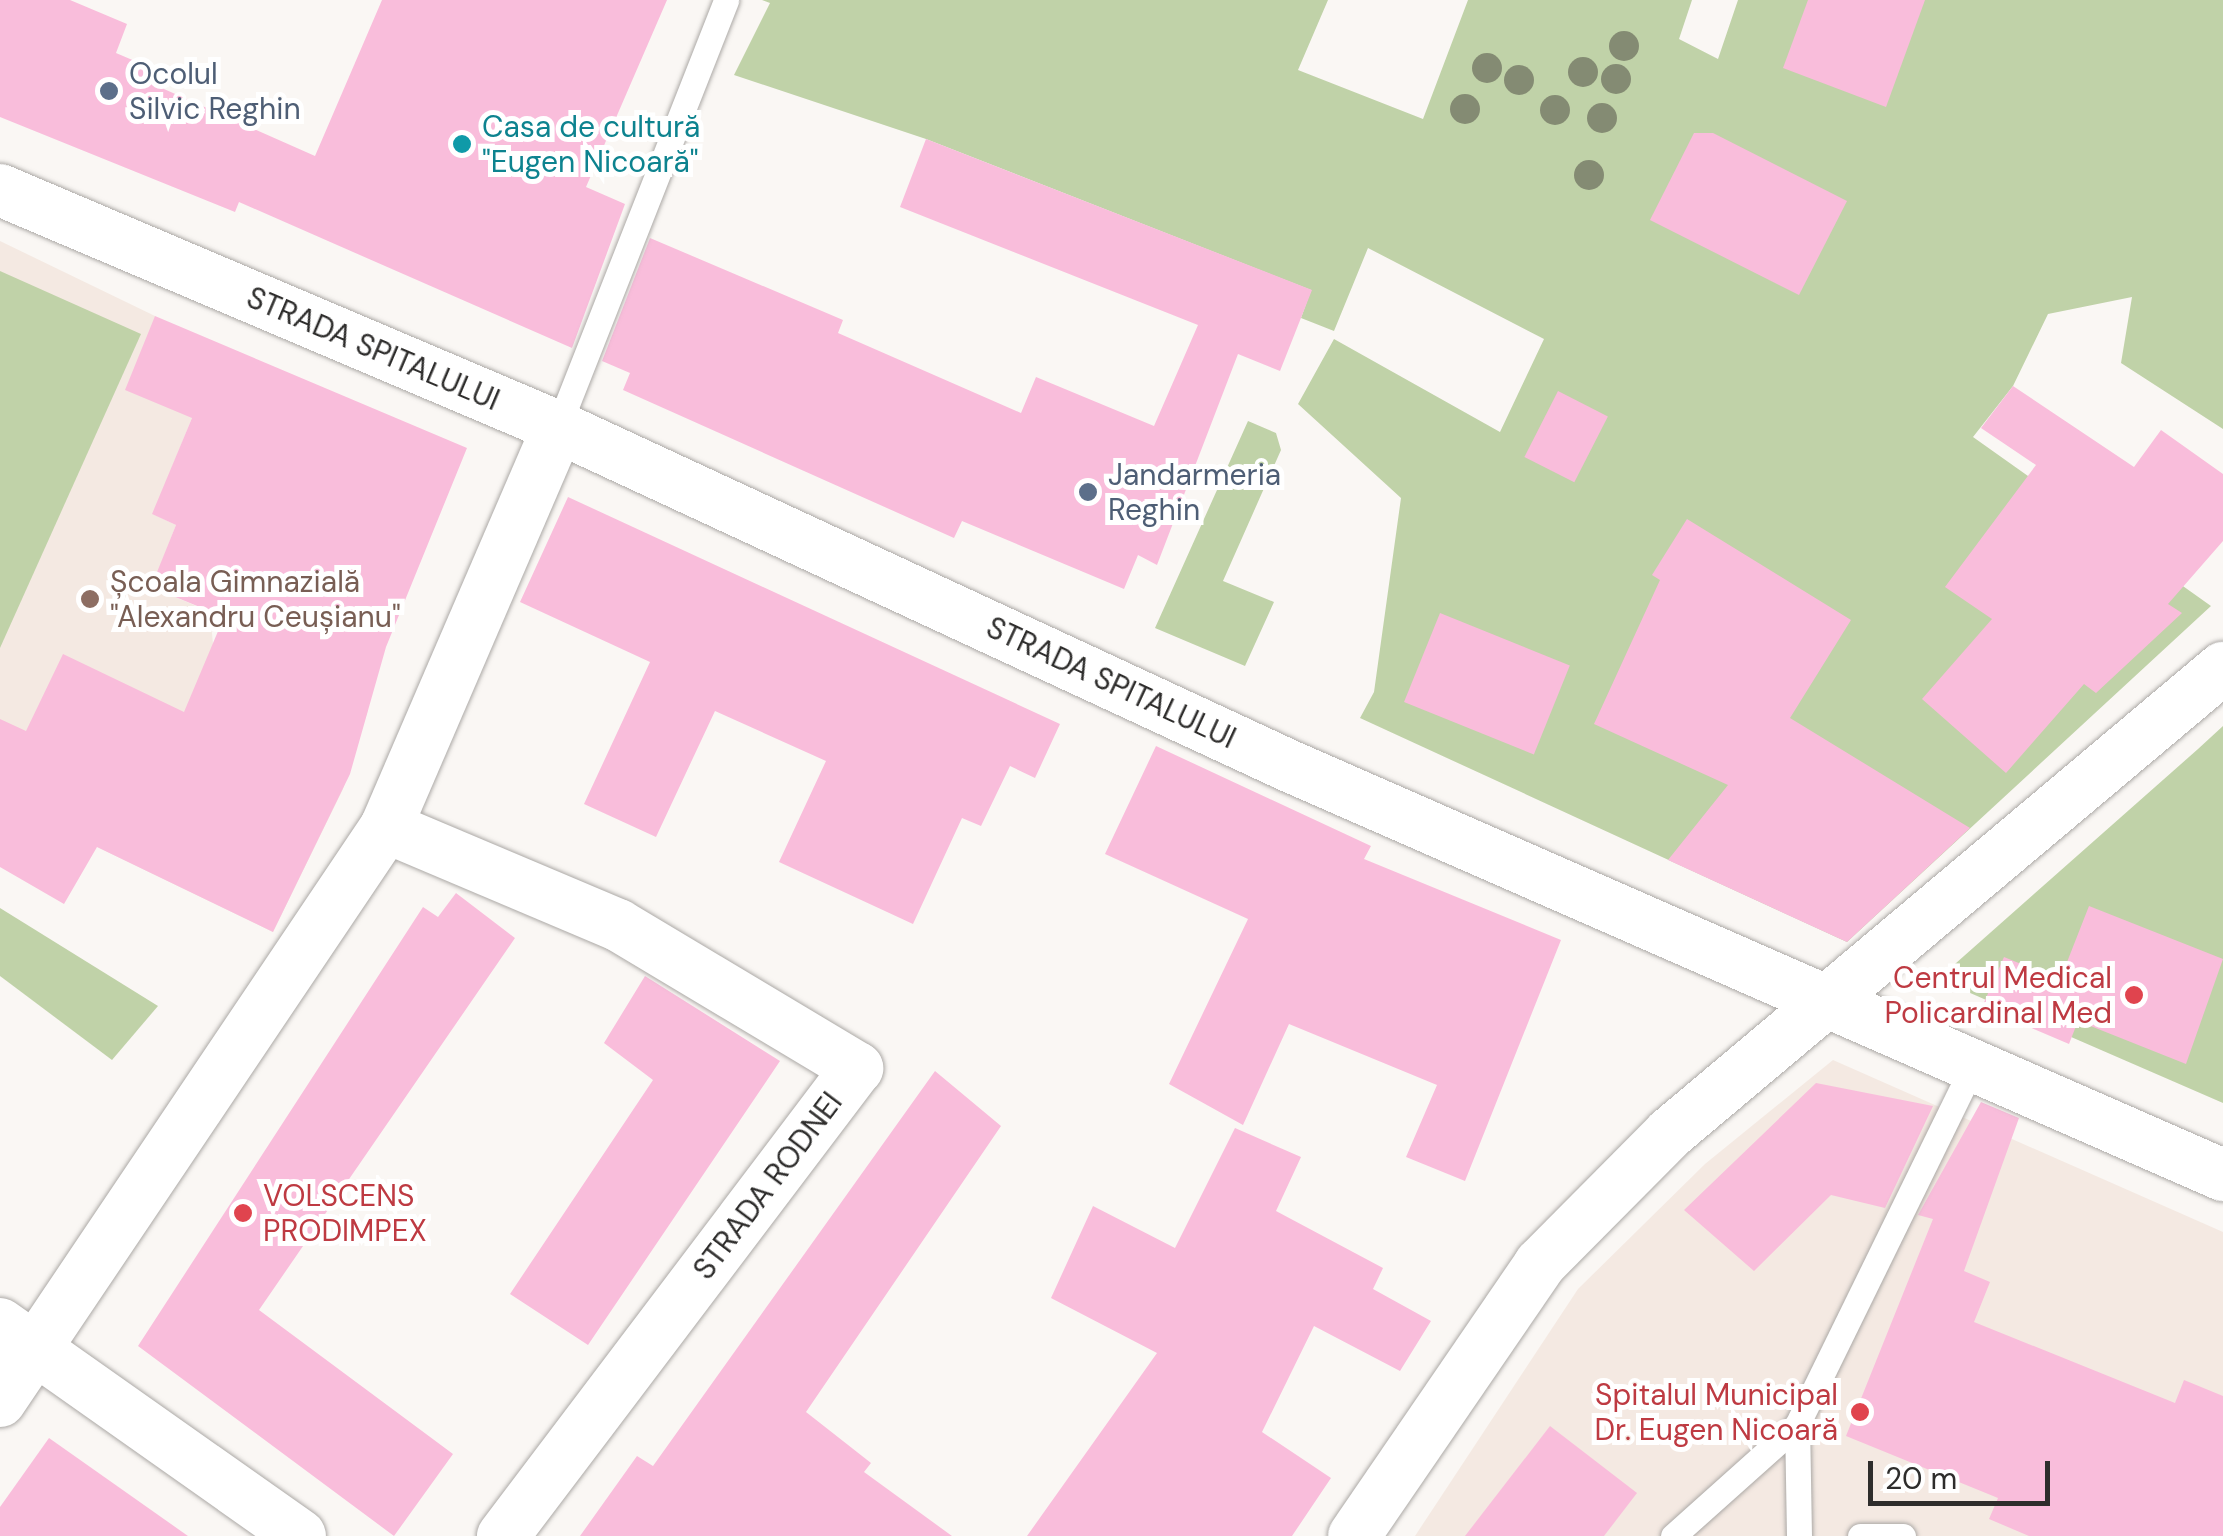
<!DOCTYPE html>
<meta charset="utf-8">
<style>
body{margin:0}
#map{position:relative;width:2223px;height:1536px;overflow:hidden;background:#faf7f4;font-family:"DM Sans",sans-serif}
div>[style]{position:absolute}
[style*='--x']{left:calc(var(--x)*1px);top:calc(var(--y)*1px);width:calc(var(--w)*1px);rotate:calc(var(--a)*1deg)}
.built>*{inset:0;background:#f4e9e2}
.green>*{inset:0;background:#c0d2a8}
.building>*{inset:0;background:#f9bddb;transform-origin:0 0}
.roads{filter:drop-shadow(0 0 2px #aca9a6) drop-shadow(0 0 2px #aca9a6)}
.service>*{height:25px;margin:-12.5px;padding:0 12.5px;transform-origin:12.5px;border-radius:12.5px;background:#fff}
.minor>*{height:52px;margin:-26px;padding:0 26px;transform-origin:26px;border-radius:26px;background:#fff}
.trees>*{width:30px;height:30px;margin:-15px;border-radius:50%;background:#848b73}
.dots>*{width:28px;height:28px;translate:-50% -50%;box-sizing:border-box;border:5px solid #fff;border-radius:50%}
span{translate:-50% -50%;white-space:nowrap;text-align:center;line-height:1.15;-webkit-text-stroke:10px #fff;paint-order:stroke}
.service-label{font-size:30px;color:#4e5e75}
.left{translate:0 -50%;text-align:left}
.culture-label{font-size:30px;color:#0d838f}
.street-label{font-size:30px;color:#2e2d2c}
.education-label{font-size:30px;color:#785e54}
.health-label{font-size:30px;color:#be3a42}
.right{translate:-100% -50%;text-align:right}
.scale{position:absolute;left:1868px;top:1461px;width:182px;height:45px;box-sizing:border-box;border:5px solid #2e2d2c;border-top:0;padding-left:12px;font-size:30px;line-height:35px;white-space:nowrap;color:#2e2d2c;-webkit-text-stroke:8px #fff;paint-order:stroke}
</style>
<div id="map">
<div class="built">
<i style="clip-path:polygon(0 241px,155px 316px,192px 418px,153px 514px,176px 525px,152px 587px,210px 612px,213px 644px,368px 710px,343px 789px,273px 932px,0 800px)"></i>
<i style="clip-path:polygon(1833px 1060px,2223px 1232px,2223px 1536px,1415px 1536px,1578px 1289px,1705px 1164px)"></i>
</div>
<div class="green">
<i style="clip-path:polygon(762px 0,1328px 0,1298px 70px,1423px 119px,1468px 0,1692px 0,1679px 39px,1718px 59px,1738px 0,2223px 0,2223px 429px,2121px 363px,2132px 297px,2048px 314px,2013px 386px,1973px 437px,2211px 606px,1847px 942px,1360px 718px,1374px 692px,1401px 498px,1298px 404px,1334px 339px,1500px 432px,1544px 339px,1368px 248px,1334px 331px,1301px 318px,1311px 290px,926px 139px,734px 75px,770px 3px)"></i>
<i style="clip-path:polygon(0 271px,141px 334px,0 648px)"></i>
<i style="clip-path:polygon(1248px 421px,1276px 433px,1281px 450px,1223px 581px,1274px 602px,1245px 666px,1155px 628px)"></i>
<i style="clip-path:polygon(2223px 726px,2223px 1103px,1938px 979px,2198px 749px)"></i>
<i style="clip-path:polygon(0 908px,158px 1006px,112px 1060px,0 976px)"></i>
</div>
<div class="building">
<i style="clip-path:polygon(0 0,70px 0,127px 24px,116px 53px,170px 76px,164px 89px,315px 156px,382px 0,667px 0,586px 187px,625px 204px,572px 348px,239px 202px,235px 212px,0 117px)"></i>
<i style="clip-path:polygon(1808px 0,1925px 0,1886px 107px,1783px 68px)"></i>
<i style="clip-path:polygon(1694px 133px,1713px 133px,1847px 201px,1799px 295px,1650px 220px)"></i>
<i style="clip-path:polygon(926px 139px,1312px 290px,1280px 371px,1238px 354px,1157px 565px,1138px 555px,1124px 589px,962px 521px,954px 538px,623px 390px,630px 373px,602px 361px,650px 238px,843px 320px,838px 333px,1021px 413px,1036px 377px,1154px 426px,1198px 325px,900px 207px)"></i>
<i style="clip-path:polygon(155px 316px,467px 448px,386px 647px,350px 774px,273px 932px,97px 847px,64px 904px,0 867px,0 719px,26px 731px,63px 654px,184px 712px,224px 617px,151px 587px,176px 525px,152px 514px,192px 418px,125px 390px)"></i>
<i style="clip-path:polygon(2013px 386px,2134px 467px,2161px 430px,2223px 474px,2223px 541px,2168px 604px,2182px 613px,2096px 693px,2084px 684px,2006px 773px,1922px 699px,1992px 619px,1945px 587px,2036px 465px,1981px 428px)"></i>
<i style="left:1558px;top:391px;width:56px;height:74px;rotate:27deg"></i>
<i style="clip-path:polygon(568px 497px,1060px 724px,1035px 778px,1010px 766px,981px 826px,962px 818px,913px 924px,779px 862px,826px 761px,715px 711px,656px 837px,584px 804px,650px 662px,520px 602px)"></i>
<i style="clip-path:polygon(1687px 519px,1851px 620px,1790px 718px,1970px 828px,1847px 942px,1668px 860px,1728px 785px,1594px 724px,1660px 580px,1652px 575px)"></i>
<i style="left:1440px;top:613px;width:140px;height:96px;rotate:22deg"></i>
<i style="clip-path:polygon(1156px 746px,1371px 846px,1364px 859px,1561px 940px,1465px 1181px,1406px 1157px,1437px 1085px,1289px 1024px,1243px 1125px,1169px 1084px,1248px 919px,1105px 854px)"></i>
<i style="clip-path:polygon(456px 893px,515px 938px,259px 1310px,453px 1454px,394px 1536px,138px 1346px,423px 907px,438px 917px)"></i>
<i style="clip-path:polygon(2089px 906px,2223px 959px,2186px 1064px,2078px 1021px,2069px 1044px,1982px 1007px,2004px 957px,2060px 980px)"></i>
<i style="clip-path:polygon(645px 976px,780px 1061px,588px 1345px,510px 1294px,653px 1080px,604px 1043px)"></i>
<i style="clip-path:polygon(935px 1071px,1001px 1126px,806px 1412px,871px 1463px,864px 1472px,952px 1536px,580px 1536px,637px 1456px,653px 1466px)"></i>
<i style="clip-path:polygon(1816px 1083px,1933px 1106px,1885px 1208px,1831px 1195px,1754px 1271px,1684px 1210px)"></i>
<i style="clip-path:polygon(1981px 1102px,2019px 1118px,1964px 1271px,1990px 1282px,1974px 1322px,2175px 1403px,2184px 1380px,2223px 1396px,2223px 1536px,2029px 1536px,1989px 1519px,1998px 1498px,1846px 1436px,1933px 1219px,1918px 1215px)"></i>
<i style="clip-path:polygon(1235px 1128px,1301px 1157px,1276px 1211px,1383px 1268px,1373px 1289px,1431px 1321px,1400px 1371px,1314px 1326px,1262px 1432px,1331px 1478px,1292px 1536px,1027px 1536px,1157px 1353px,1051px 1298px,1093px 1206px,1175px 1248px)"></i>
<i style="clip-path:polygon(1550px 1426px,1637px 1493px,1604px 1536px,1465px 1536px)"></i>
<i style="clip-path:polygon(49px 1438px,188px 1536px,0 1536px,0 1507px)"></i>
</div>
<div class="roads">
<div class="service">
<i style="--x:558;--y:427;--w:459;--a:-68.5"></i>
<i style="--x:1673;--y:1536;--w:166;--a:-41.8"></i>
<i style="--x:1799;--y:1536;--w:111;--a:-91"></i>
<i style="--x:1797;--y:1425;--w:401;--a:-63.9"></i>
<i style="--x:1860;--y:1536;--w:43;--a:0"></i>
</div>
<div class="minor">
<i style="--x:0;--y:190;--w:606;--a:23.01"></i>
<i style="--x:558;--y:427;--w:804;--a:24.87"></i>
<i style="--x:1287;--y:765;--w:1022;--a:23.66"></i>
<i style="--x:386;--y:827;--w:252;--a:22.9"></i>
<i style="--x:618;--y:925;--w:279;--a:30.9"></i>
<i style="--x:857;--y:1068;--w:587;--a:127.1"></i>
<i style="--x:0;--y:1324;--w:367;--a:35.2"></i>
<i style="--x:0;--y:1401;--w:692;--a:-56.08"></i>
<i style="--x:386;--y:827;--w:435;--a:-66.7"></i>
<i style="--x:1354;--y:1536;--w:330;--a:-55.6"></i>
<i style="--x:1540;--y:1264;--w:185;--a:-45.2"></i>
<i style="--x:1670;--y:1133;--w:723;--a:-40.06"></i>
</div>
</div>
<div class="trees">
<i style="left:1624px;top:46px"></i>
<i style="left:1487px;top:68px"></i>
<i style="left:1583px;top:72px"></i>
<i style="left:1616px;top:79px"></i>
<i style="left:1519px;top:80px"></i>
<i style="left:1465px;top:109px"></i>
<i style="left:1555px;top:110px"></i>
<i style="left:1602px;top:118px"></i>
<i style="left:1589px;top:175px"></i>
</div>
<div class="dots">
<i style="left:109px;top:91px;background:#5c6f8a"></i>
<i style="left:462px;top:144px;background:#0f9aa8"></i>
<i style="left:1088px;top:492px;background:#5c6f8a"></i>
<i style="left:90px;top:599px;background:#8d6e63"></i>
<i style="left:2134px;top:995px;background:#e0444e"></i>
<i style="left:243px;top:1213px;background:#e0444e"></i>
<i style="left:1860px;top:1412px;background:#e0444e"></i>
</div>
<div class="service-label">
<span class="left" style="left:129px;top:91px">Ocolul<br>Silvic Reghin</span>
<span class="left" style="left:1108px;top:492px">Jandarmeria<br>Reghin</span>
</div>
<div class="culture-label">
<span class="left" style="left:482px;top:144px">Casa de cultură<br>"Eugen Nicoară"</span>
</div>
<div class="street-label">
<span style="left:373px;top:349px;rotate:23deg">STRADA SPITALULUI</span>
<span style="left:1111px;top:683px;rotate:25deg">STRADA SPITALULUI</span>
<span style="left:768px;top:1186px;rotate:-53deg">STRADA RODNEI</span>
</div>
<div class="education-label">
<span class="left" style="left:110px;top:599px">Școala Gimnazială<br>"Alexandru Ceușianu"</span>
</div>
<div class="health-label">
<span class="right" style="left:2112px;top:995px">Centrul Medical<br>Policardinal Med</span>
<span class="left" style="left:263px;top:1213px">VOLSCENS<br>PRODIMPEX</span>
<span class="right" style="left:1838px;top:1412px">Spitalul Municipal<br>Dr. Eugen Nicoară</span>
</div>
<div class="scale">20 m</div>
</div>
